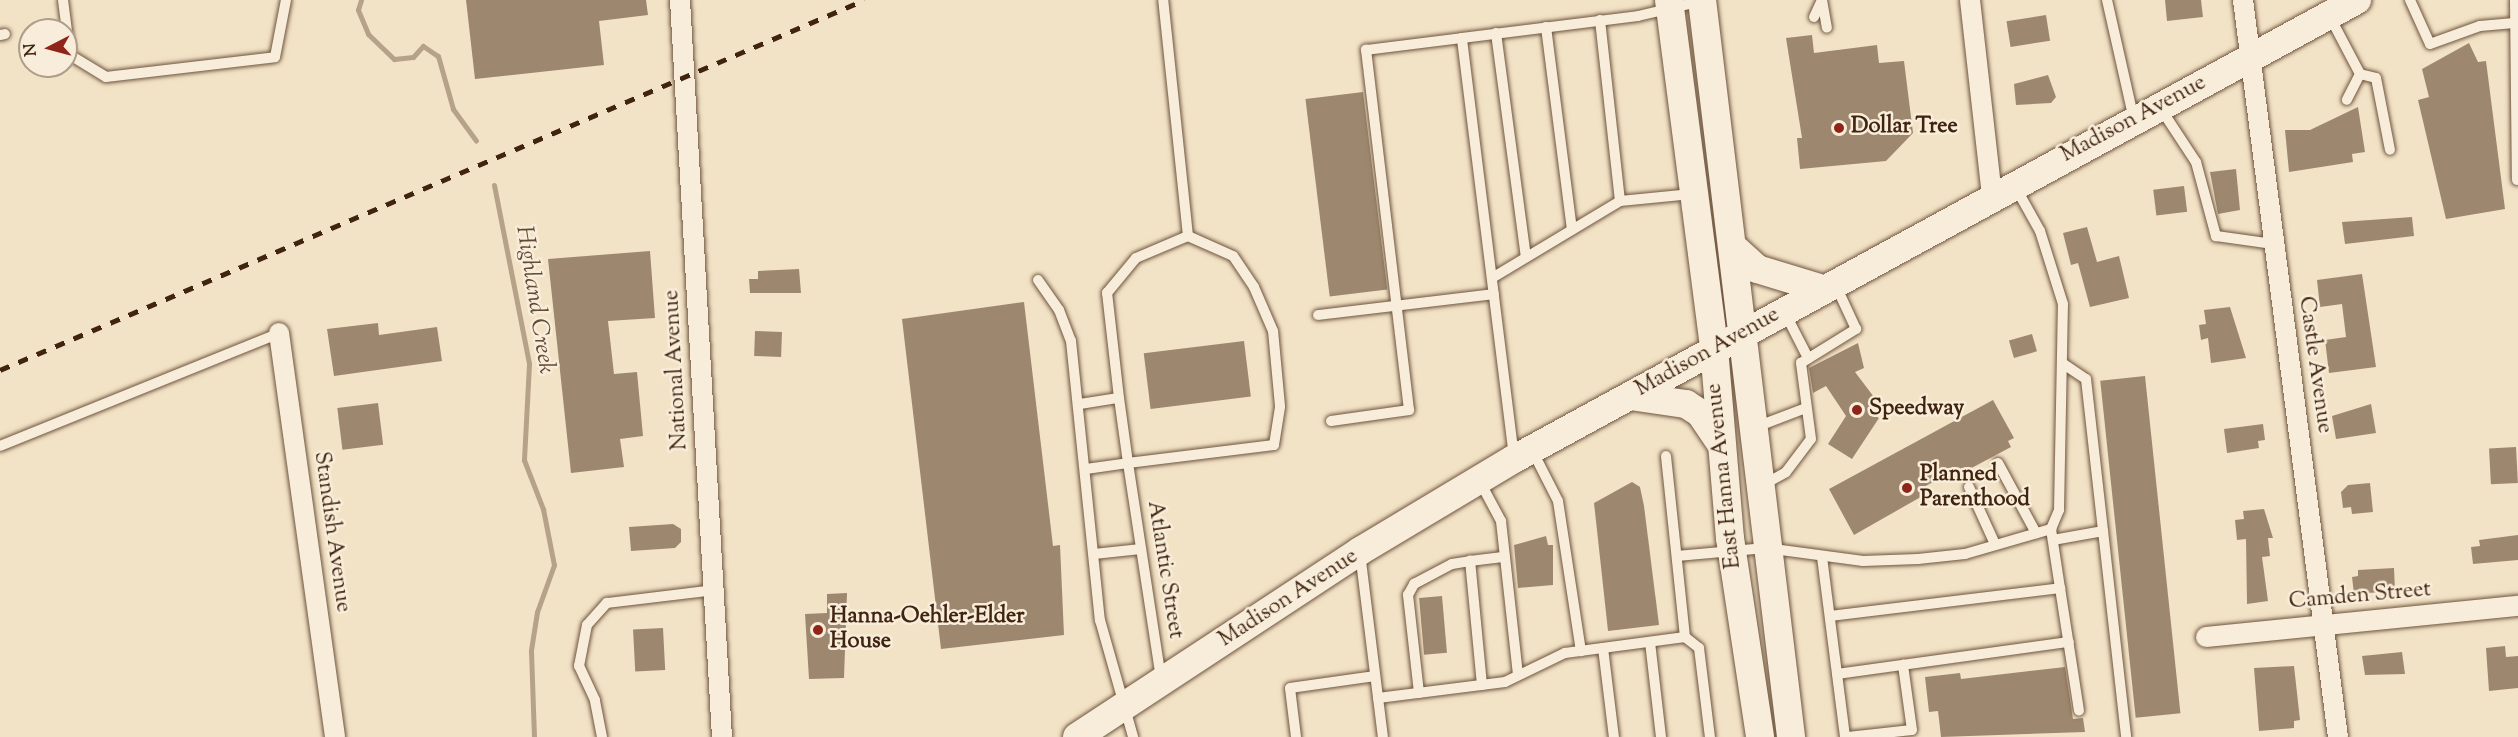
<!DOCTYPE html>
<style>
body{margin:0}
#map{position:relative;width:2518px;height:737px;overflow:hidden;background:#f3e3c6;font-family:"Sorts Mill Goudy",serif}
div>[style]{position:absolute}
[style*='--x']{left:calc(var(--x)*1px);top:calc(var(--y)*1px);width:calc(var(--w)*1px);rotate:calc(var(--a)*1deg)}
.stream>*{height:5px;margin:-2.5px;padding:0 2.5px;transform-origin:2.5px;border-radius:2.5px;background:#b6a288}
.building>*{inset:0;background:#9e876f;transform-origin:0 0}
.roads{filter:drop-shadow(0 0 2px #6e543e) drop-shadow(0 0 2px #6e543e)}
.service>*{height:10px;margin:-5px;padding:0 5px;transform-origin:5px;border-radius:5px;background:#f7edda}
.minor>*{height:20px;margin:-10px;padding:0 10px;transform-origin:10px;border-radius:10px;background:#f7edda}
.secondary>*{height:28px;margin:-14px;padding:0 14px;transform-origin:14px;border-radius:14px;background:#f7edda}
.rail>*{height:4.5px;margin-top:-2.25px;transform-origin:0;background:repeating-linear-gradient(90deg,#412410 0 10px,transparent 0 20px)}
.dots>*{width:16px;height:16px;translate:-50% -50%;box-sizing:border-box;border:3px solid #f7edda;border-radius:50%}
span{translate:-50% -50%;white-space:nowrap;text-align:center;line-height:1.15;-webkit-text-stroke:5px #f7edda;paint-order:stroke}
.street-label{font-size:22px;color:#412410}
.poi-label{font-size:22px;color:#412410;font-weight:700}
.left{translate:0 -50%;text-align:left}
.water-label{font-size:24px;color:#644a34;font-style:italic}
.north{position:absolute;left:18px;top:18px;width:60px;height:60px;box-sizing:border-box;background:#f7edda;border:2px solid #ae9d89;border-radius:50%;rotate:264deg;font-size:16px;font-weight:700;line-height:24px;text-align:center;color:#412410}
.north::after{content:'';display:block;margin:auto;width:21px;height:27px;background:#8f2418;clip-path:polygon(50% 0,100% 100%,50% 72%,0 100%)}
</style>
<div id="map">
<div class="stream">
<i style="--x:361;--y:0;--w:10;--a:107"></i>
<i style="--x:358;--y:10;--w:26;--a:67"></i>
<i style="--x:368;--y:34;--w:36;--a:44"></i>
<i style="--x:394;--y:59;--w:19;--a:-6"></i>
<i style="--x:413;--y:57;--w:15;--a:-48"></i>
<i style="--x:423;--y:46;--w:18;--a:34"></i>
<i style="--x:438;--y:56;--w:55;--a:74.2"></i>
<i style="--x:453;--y:109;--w:39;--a:54"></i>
<i style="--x:494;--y:185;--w:182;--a:78.9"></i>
<i style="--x:529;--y:364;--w:96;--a:93"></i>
<i style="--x:524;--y:460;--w:53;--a:68.8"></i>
<i style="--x:543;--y:509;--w:57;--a:78.9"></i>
<i style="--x:554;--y:565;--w:50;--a:109.9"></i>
<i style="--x:537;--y:612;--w:39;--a:99"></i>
<i style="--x:531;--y:651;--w:86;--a:88"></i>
</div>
<div class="building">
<i style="clip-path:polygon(466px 0,646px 0,648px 15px,599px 21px,604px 65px,475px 79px)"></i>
<i style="clip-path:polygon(2165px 0,2201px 0,2203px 17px,2167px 21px)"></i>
<i style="left:2046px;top:15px;width:26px;height:40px;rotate:81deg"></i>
<i style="clip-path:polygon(1812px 35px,1814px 53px,1877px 45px,1879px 63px,1904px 61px,1913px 133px,1886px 161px,1800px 169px,1797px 138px,1802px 138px,1786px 38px)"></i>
<i style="clip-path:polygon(2469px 43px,2478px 62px,2486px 61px,2505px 209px,2446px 219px,2418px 100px,2429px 97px,2422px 69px)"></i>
<i style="clip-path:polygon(2048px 75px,2056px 97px,2051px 103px,2016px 105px,2014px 84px)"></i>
<i style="left:1363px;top:92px;width:199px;height:58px;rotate:83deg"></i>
<i style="clip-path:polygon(2358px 107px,2365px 152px,2352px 154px,2353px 162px,2289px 172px,2285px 130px,2310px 130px)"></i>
<i style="clip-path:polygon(2236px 169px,2240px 210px,2218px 214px,2210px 172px)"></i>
<i style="left:2184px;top:186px;width:26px;height:31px;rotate:83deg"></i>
<i style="clip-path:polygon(2412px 217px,2414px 236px,2345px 244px,2342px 222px)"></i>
<i style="clip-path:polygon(2087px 227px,2097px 262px,2119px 256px,2129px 298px,2090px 307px,2078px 263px,2071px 265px,2063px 233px)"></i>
<i style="clip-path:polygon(650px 251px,655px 318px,608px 321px,614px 374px,637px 372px,643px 436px,620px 439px,624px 467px,571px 473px,548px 259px)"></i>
<i style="clip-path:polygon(799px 269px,801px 293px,750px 293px,749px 279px,758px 279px,758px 271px)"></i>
<i style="clip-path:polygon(2362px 274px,2376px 367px,2329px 373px,2325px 340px,2346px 337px,2342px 304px,2320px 307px,2317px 280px)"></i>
<i style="clip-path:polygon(1024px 302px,1053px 546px,1060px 545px,1064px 635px,941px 649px,902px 319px)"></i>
<i style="clip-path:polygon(2230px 307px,2246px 358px,2211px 363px,2208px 338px,2201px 340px,2199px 325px,2206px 324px,2204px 310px)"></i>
<i style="clip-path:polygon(378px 323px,379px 335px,437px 327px,442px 361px,334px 376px,327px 329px)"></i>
<i style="left:755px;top:331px;width:27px;height:25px;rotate:2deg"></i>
<i style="left:2032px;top:334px;width:18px;height:24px;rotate:74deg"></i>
<i style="left:1244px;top:341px;width:56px;height:101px;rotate:83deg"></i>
<i style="clip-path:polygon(1858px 343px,1864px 368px,1855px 372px,1877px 401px,1870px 413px,1879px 418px,1852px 459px,1828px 444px,1846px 416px,1826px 386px,1813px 393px,1809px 368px)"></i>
<i style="left:2145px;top:376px;width:339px;height:45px;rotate:84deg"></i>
<i style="clip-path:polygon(1993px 400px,2014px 438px,2008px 441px,2011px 447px,1949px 480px,1946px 475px,1922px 488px,1926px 494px,1854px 535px,1829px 489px)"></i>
<i style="left:378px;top:403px;width:42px;height:41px;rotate:83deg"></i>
<i style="clip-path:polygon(2371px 404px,2376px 433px,2336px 439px,2332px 416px)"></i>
<i style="clip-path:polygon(2263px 424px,2265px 440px,2258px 441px,2259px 448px,2227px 453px,2224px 429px)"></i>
<i style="left:2516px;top:447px;width:36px;height:27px;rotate:87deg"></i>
<i style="clip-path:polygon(1632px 482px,1640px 487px,1644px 506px,1659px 625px,1608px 631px,1594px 503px)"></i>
<i style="clip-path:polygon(2370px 483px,2373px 512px,2352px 514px,2351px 507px,2343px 508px,2341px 492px,2348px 485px)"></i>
<i style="clip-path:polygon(2264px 509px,2273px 538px,2268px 538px,2270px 556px,2262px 557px,2268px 601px,2247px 604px,2246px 539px,2237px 540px,2235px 520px,2244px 519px,2243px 511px)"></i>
<i style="clip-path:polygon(673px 524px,681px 529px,681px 542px,675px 548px,631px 551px,629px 527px)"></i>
<i style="clip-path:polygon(2518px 535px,2518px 560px,2473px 564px,2471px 547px,2480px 546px,2479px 540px)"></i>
<i style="clip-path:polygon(1546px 536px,1548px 545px,1553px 545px,1553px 585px,1518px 588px,1514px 545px)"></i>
<i style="clip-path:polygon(2394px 568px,2395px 591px,2354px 594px,2352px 577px,2358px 576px,2358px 570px)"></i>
<i style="clip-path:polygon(847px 593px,844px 678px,809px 679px,805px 614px,827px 613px,827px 594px)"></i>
<i style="left:1442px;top:596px;width:57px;height:23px;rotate:85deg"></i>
<i style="left:663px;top:628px;width:42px;height:30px;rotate:87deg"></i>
<i style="clip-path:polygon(2505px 646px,2506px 657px,2518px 656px,2518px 688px,2489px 691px,2486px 648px)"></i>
<i style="clip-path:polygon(2402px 652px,2405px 674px,2365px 675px,2362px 656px)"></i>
<i style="clip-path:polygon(2294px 666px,2300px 720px,2294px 721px,2294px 728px,2259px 731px,2254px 668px)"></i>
<i style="clip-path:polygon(2065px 667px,2073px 719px,2083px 718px,2085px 732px,1941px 737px,1938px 711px,1929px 712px,1925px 677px,1960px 673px,1961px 679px)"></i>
</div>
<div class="roads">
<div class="service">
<i style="--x:63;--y:0;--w:55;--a:82.7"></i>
<i style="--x:70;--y:55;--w:42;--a:31.4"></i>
<i style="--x:106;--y:77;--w:170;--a:-6.7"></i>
<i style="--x:275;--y:57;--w:58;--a:-79.1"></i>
<i style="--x:1822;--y:0;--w:28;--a:80"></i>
<i style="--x:2107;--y:0;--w:123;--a:77.3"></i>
<i style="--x:2410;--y:0;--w:48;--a:65.6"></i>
<i style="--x:2430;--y:44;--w:53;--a:-19.8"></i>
<i style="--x:2480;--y:26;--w:34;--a:-5"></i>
<i style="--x:2515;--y:0;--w:180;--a:89.4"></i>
<i style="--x:1814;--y:17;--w:19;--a:-65"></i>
<i style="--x:2330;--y:17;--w:64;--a:62.2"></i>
<i style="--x:2360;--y:74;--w:29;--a:117"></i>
<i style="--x:1600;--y:20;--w:182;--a:83.7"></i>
<i style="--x:1546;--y:27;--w:204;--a:82.7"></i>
<i style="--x:1496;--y:33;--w:226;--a:82.4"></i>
<i style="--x:0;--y:35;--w:5;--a:-11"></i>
<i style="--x:2360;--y:74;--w:16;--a:14"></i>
<i style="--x:2376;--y:78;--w:73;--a:79"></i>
<i style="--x:2161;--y:109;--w:64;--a:56.6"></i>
<i style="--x:2196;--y:162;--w:77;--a:74.9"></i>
<i style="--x:2216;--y:236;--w:58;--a:8"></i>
<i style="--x:1492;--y:278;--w:149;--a:-31"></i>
<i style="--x:1620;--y:201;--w:72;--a:-5.6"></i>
<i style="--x:1038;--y:280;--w:37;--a:55"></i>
<i style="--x:1059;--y:310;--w:33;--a:69"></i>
<i style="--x:1071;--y:341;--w:281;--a:84.1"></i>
<i style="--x:1100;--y:620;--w:122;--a:74.2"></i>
<i style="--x:1785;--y:313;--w:51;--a:62.9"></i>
<i style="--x:1318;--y:315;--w:177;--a:-6.8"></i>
<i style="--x:2062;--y:363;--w:29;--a:34"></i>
<i style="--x:2086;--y:379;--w:360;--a:83.6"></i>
<i style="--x:1119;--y:398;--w:66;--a:82.1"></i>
<i style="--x:1128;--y:463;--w:147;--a:-7"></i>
<i style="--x:1274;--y:445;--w:39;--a:-81"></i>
<i style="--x:1280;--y:406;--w:75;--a:-95.3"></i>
<i style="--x:1273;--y:331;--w:48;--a:-113.4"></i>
<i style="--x:1254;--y:287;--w:37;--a:-124"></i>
<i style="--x:1233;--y:256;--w:49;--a:-156"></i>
<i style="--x:1188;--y:236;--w:237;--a:-96"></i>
<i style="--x:1080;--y:404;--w:39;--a:-9"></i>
<i style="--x:1119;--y:398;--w:106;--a:-96.5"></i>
<i style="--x:1107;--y:293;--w:45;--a:-50.4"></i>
<i style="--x:1136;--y:258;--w:56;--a:-22.9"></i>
<i style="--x:1331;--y:421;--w:79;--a:-8"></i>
<i style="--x:1409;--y:410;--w:363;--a:-96.8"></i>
<i style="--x:1366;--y:50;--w:97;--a:-7.1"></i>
<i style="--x:1756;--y:427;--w:53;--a:-20.8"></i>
<i style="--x:0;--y:446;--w:301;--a:-22"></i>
<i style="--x:1532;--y:450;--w:57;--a:63"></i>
<i style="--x:1558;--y:501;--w:152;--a:81.3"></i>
<i style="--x:1514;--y:457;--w:422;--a:-97.1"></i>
<i style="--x:1462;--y:38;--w:177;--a:-7.1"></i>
<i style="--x:1638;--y:16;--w:66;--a:-13.2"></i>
<i style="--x:1998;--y:463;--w:80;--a:61.5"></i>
<i style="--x:1086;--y:469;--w:42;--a:-8.1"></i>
<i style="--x:1128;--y:463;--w:219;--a:81.3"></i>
<i style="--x:1479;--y:480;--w:47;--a:61.8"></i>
<i style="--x:1501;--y:521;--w:154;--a:83.7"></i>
<i style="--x:1763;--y:485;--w:26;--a:-29"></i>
<i style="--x:1786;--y:472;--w:41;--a:-52.9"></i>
<i style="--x:1811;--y:439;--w:77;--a:-97.5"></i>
<i style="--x:1801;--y:363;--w:65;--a:-31.7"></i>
<i style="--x:1856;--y:329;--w:47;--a:-114.9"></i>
<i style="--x:1969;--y:487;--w:63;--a:65.5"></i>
<i style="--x:2053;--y:540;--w:51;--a:-10.2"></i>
<i style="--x:1360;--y:553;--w:185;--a:82.9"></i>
<i style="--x:1094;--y:554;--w:47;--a:-6.1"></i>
<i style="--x:1677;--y:556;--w:89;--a:-5.1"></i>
<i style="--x:1766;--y:548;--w:98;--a:7.6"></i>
<i style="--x:1863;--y:561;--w:55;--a:-2.1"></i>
<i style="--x:1918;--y:559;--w:47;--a:-6.1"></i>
<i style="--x:1965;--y:554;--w:90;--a:-16.2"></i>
<i style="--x:2051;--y:529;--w:21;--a:-67"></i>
<i style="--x:2059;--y:510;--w:206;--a:-88.9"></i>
<i style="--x:2063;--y:304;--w:77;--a:-107.5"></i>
<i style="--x:2040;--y:231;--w:49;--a:-119.2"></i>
<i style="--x:1822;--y:557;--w:181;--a:82.7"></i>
<i style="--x:2060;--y:588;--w:124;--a:81.2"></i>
<i style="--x:1830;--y:616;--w:232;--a:-6.9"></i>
<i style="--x:2060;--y:588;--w:60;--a:-98.7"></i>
<i style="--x:1685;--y:637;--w:18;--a:38"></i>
<i style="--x:1699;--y:648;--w:90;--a:83"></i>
<i style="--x:1650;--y:642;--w:96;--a:83.4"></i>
<i style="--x:1603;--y:648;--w:90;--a:83"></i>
<i style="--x:1837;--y:674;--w:234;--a:-7.9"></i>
<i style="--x:1482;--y:685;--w:125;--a:-95.5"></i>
<i style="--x:1470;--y:561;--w:35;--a:-7"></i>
<i style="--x:1419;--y:693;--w:99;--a:-96.4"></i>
<i style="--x:1408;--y:595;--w:13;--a:-61"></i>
<i style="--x:1414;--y:584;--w:43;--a:-27.8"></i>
<i style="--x:1452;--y:564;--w:18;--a:-9"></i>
<i style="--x:1378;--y:698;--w:128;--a:-7.2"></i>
<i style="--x:1505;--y:682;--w:67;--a:-25.8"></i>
<i style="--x:1565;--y:653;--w:121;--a:-7.6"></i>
<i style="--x:1685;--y:637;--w:182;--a:-96"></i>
<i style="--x:602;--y:737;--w:38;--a:-101"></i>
<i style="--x:595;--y:700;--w:38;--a:-115"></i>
<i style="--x:579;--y:666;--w:42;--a:-79"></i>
<i style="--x:587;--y:625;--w:30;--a:-48"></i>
<i style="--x:607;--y:603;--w:108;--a:-6.9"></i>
<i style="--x:1296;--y:737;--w:49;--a:-97"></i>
<i style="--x:1290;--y:688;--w:86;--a:-8"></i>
<i style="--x:1848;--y:737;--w:64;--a:-6.2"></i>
<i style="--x:1912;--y:730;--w:66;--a:-97.9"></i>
</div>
<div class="minor">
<i style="--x:680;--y:0;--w:738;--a:86.74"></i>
<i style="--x:1970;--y:0;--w:197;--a:83.6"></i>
<i style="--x:2243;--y:0;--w:743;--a:82.66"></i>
<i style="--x:279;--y:333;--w:408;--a:82.1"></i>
<i style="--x:2206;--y:637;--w:314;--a:-5.7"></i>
</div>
<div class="secondary">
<i style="--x:1669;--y:0;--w:351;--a:82.6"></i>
<i style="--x:1714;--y:348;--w:191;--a:85.2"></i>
<i style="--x:1730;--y:538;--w:201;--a:81.4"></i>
<i style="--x:1702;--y:0;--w:742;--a:83.11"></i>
<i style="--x:1734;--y:248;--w:31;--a:42"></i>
<i style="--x:1757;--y:269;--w:69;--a:16.9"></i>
<i style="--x:1630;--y:396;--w:57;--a:8.1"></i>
<i style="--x:1686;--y:404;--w:17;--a:33"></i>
<i style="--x:1700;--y:413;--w:32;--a:56"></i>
<i style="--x:1077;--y:737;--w:339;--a:-33.3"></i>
<i style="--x:1360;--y:551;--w:179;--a:-30.9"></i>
<i style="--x:1514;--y:459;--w:960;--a:-28.57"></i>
</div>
</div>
<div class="rail">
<i style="--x:0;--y:370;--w:940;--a:-23.18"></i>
</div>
<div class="dots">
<i style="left:1839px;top:128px;background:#8f2418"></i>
<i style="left:1857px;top:410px;background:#8f2418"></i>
<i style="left:1907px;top:488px;background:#8f2418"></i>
<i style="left:818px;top:630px;background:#8f2418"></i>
</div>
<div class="street-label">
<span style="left:2134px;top:120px;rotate:-28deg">Madison Avenue</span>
<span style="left:1708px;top:353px;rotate:-29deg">Madison Avenue</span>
<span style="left:2314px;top:365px;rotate:82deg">Castle Avenue</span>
<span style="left:677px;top:370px;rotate:-93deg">National Avenue</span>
<span style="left:1725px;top:476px;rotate:-96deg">East Hanna Avenue</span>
<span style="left:331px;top:532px;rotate:82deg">Standish Avenue</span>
<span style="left:1164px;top:570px;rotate:81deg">Atlantic Street</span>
<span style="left:2360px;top:597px;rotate:-5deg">Camden Street</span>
<span style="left:1289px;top:599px;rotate:-33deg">Madison Avenue</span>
</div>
<div class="poi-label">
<span class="left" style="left:1851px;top:128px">Dollar Tree</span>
<span class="left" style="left:1869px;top:410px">Speedway</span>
<span class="left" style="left:1920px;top:488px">Planned<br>Parenthood</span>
<span class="left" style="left:830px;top:630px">Hanna-Oehler-Elder<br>House</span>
</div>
<div class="water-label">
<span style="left:534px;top:300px;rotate:81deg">Highland Creek</span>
</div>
<div class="north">N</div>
</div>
